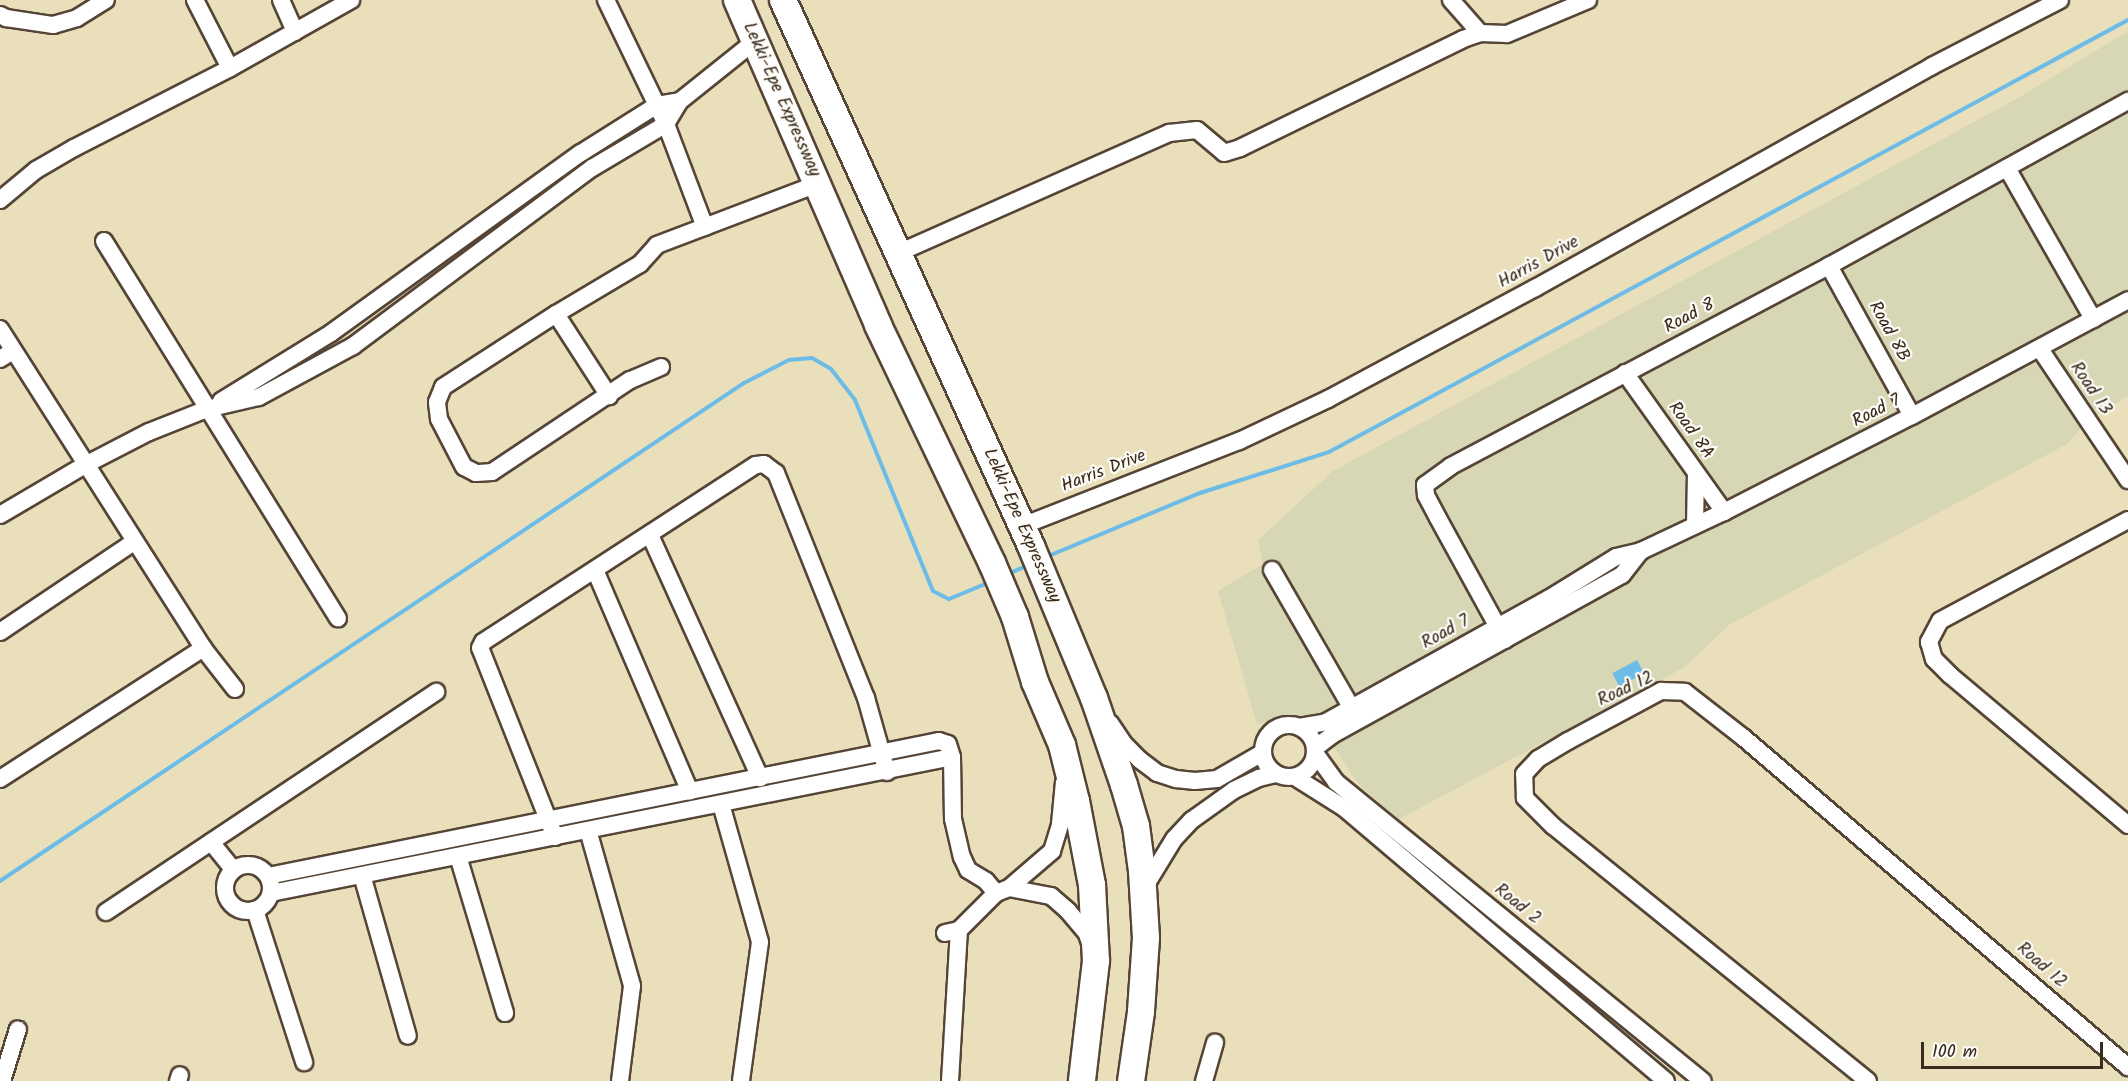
<!DOCTYPE html>
<style>
body{margin:0}
#map{position:relative;width:2128px;height:1081px;overflow:hidden;background:#eadfbb;font-family:Kalam,sans-serif}
div>[style]{position:absolute}
.built>*{inset:0;background:#d7d6b5}
.water>*{inset:0;background:#6dbce7;transform-origin:0 0}
.stream>*{height:4px;margin:-2px;padding:0 2px;transform-origin:2px;border-radius:2px;background:#6dbce7}
.roads{filter:drop-shadow(2px 0 #554536) drop-shadow(-2px 0 #554536) drop-shadow(0 2px #554536) drop-shadow(0 -2px #554536)}
.minor>*{height:16px;margin:-8px;padding:0 8px;transform-origin:8px;border-radius:8px;background:#fff}
.minor>.ring{margin:-8px;padding:0;box-sizing:content-box;background:none;border:16px solid #fff;border-radius:50%}
.highway>*{height:26px;margin:-13px;padding:0 13px;transform-origin:13px;border-radius:13px;background:#fff}
span{translate:-50% -50%;white-space:nowrap;text-align:center;line-height:1.15;-webkit-text-stroke:4.5px #fdfcf7;paint-order:stroke}
.street-label{font-size:18px;color:#3b2a1e}
.scale{position:absolute;left:1921px;top:1042px;width:182px;height:27px;box-sizing:border-box;border:3px solid #3b2a1e;border-top:0;padding-left:8px;font-size:18px;line-height:21px;white-space:nowrap;color:#3b2a1e;-webkit-text-stroke:4px #fdfcf7;paint-order:stroke}
</style>
<div id="map">
<div class="built">
<i style="clip-path:polygon(2128px 31px,2128px 396px,2088px 421px,2067px 444px,1729px 625px,1685px 667px,1399px 819px,1360px 786px,1316px 721px,1304px 717px,1288px 717px,1257px 724px,1218px 591px,1263px 564px,1258px 540px,1333px 471px,2018px 98px)"></i>
</div>
<div class="water">
<i style="left:1637px;top:660px;width:15px;height:28px;rotate:62deg"></i>
</div>
<div class="stream">
<i style="left:1046px;top:557px;width:167px;rotate:-22.6deg"></i>
<i style="left:1200px;top:493px;width:135px;rotate:-17.6deg"></i>
<i style="left:1329px;top:452px;width:908px;rotate:-28.4deg"></i>
<i style="left:1008px;top:574px;width:22px;rotate:-24deg"></i>
<i style="left:0;top:881px;width:895px;rotate:-33.8deg"></i>
<i style="left:744px;top:383px;width:51px;rotate:-27.1deg"></i>
<i style="left:789px;top:360px;width:23px;rotate:-5deg"></i>
<i style="left:812px;top:358px;width:22px;rotate:30deg"></i>
<i style="left:831px;top:369px;width:39px;rotate:52deg"></i>
<i style="left:855px;top:400px;width:206px;rotate:67.8deg"></i>
<i style="left:933px;top:591px;width:18px;rotate:27deg"></i>
<i style="left:949px;top:599px;width:44px;rotate:-22.5deg"></i>
</div>
<div class="roads">
<div class="minor">
<i style="left:195px;top:0;width:76px;rotate:62.8deg"></i>
<i style="left:281px;top:0;width:35px;rotate:66deg"></i>
<i style="left:606px;top:0;width:138px;rotate:64.2deg"></i>
<i style="left:666px;top:124px;width:110px;rotate:69.3deg"></i>
<i style="left:1451px;top:0;width:44px;rotate:48.7deg"></i>
<i style="left:0;top:15px;width:7px;rotate:27deg"></i>
<i style="left:6px;top:18px;width:48px;rotate:8.5deg"></i>
<i style="left:53px;top:25px;width:25px;rotate:-16deg"></i>
<i style="left:77px;top:18px;width:34px;rotate:-32deg"></i>
<i style="left:2007px;top:168px;width:174px;rotate:60.3deg"></i>
<i style="left:0;top:200px;width:47px;rotate:-39.8deg"></i>
<i style="left:36px;top:170px;width:44px;rotate:-30.1deg"></i>
<i style="left:74px;top:148px;width:175px;rotate:-27.1deg"></i>
<i style="left:230px;top:68px;width:139px;rotate:-29.3deg"></i>
<i style="left:104px;top:241px;width:444px;rotate:58.2deg"></i>
<i style="left:896px;top:254px;width:299px;rotate:-23.9deg"></i>
<i style="left:1169px;top:133px;width:28px;rotate:-6deg"></i>
<i style="left:1197px;top:130px;width:35px;rotate:40deg"></i>
<i style="left:1224px;top:153px;width:17px;rotate:-17deg"></i>
<i style="left:1240px;top:148px;width:248px;rotate:-26deg"></i>
<i style="left:1463px;top:39px;width:18px;rotate:-19deg"></i>
<i style="left:1480px;top:33px;width:27px;rotate:2deg"></i>
<i style="left:1507px;top:34px;width:88px;rotate:-22.8deg"></i>
<i style="left:1829px;top:266px;width:171px;rotate:61deg"></i>
<i style="left:556px;top:314px;width:98px;rotate:57.1deg"></i>
<i style="left:0;top:329px;width:378px;rotate:57.5deg"></i>
<i style="left:203px;top:648px;width:52px;rotate:52deg"></i>
<i style="left:2040px;top:349px;width:158px;rotate:56.1deg"></i>
<i style="left:0;top:359px;width:15px;rotate:-32deg"></i>
<i style="left:661px;top:367px;width:34px;rotate:157deg"></i>
<i style="left:630px;top:380px;width:166px;rotate:146.3deg"></i>
<i style="left:492px;top:472px;width:16px;rotate:176deg"></i>
<i style="left:476px;top:473px;width:13px;rotate:-153deg"></i>
<i style="left:464px;top:467px;width:54px;rotate:-117.5deg"></i>
<i style="left:439px;top:419px;width:17px;rotate:-97deg"></i>
<i style="left:437px;top:402px;width:16px;rotate:-68deg"></i>
<i style="left:443px;top:387px;width:135px;rotate:-32.9deg"></i>
<i style="left:556px;top:314px;width:98px;rotate:-30.8deg"></i>
<i style="left:640px;top:264px;width:25px;rotate:-48deg"></i>
<i style="left:657px;top:245px;width:172px;rotate:-20.8deg"></i>
<i style="left:1625px;top:373px;width:171px;rotate:54.5deg"></i>
<i style="left:221px;top:401px;width:129px;rotate:-31.7deg"></i>
<i style="left:331px;top:333px;width:308px;rotate:-35.8deg"></i>
<i style="left:581px;top:153px;width:90px;rotate:-32.3deg"></i>
<i style="left:657px;top:105px;width:23px;rotate:-10deg"></i>
<i style="left:0;top:515px;width:99px;rotate:-30.5deg"></i>
<i style="left:85px;top:465px;width:72px;rotate:-27.3deg"></i>
<i style="left:149px;top:432px;width:62px;rotate:-21.6deg"></i>
<i style="left:207px;top:409px;width:53px;rotate:-13deg"></i>
<i style="left:259px;top:397px;width:107px;rotate:-28.5deg"></i>
<i style="left:353px;top:346px;width:298px;rotate:-36.7deg"></i>
<i style="left:592px;top:168px;width:86px;rotate:-30.7deg"></i>
<i style="left:666px;top:124px;width:27px;rotate:-59deg"></i>
<i style="left:680px;top:101px;width:96px;rotate:-38.7deg"></i>
<i style="left:2128px;top:520px;width:213px;rotate:151.8deg"></i>
<i style="left:1940px;top:621px;width:24px;rotate:118deg"></i>
<i style="left:1929px;top:642px;width:18px;rotate:74deg"></i>
<i style="left:1934px;top:659px;width:23px;rotate:45deg"></i>
<i style="left:1950px;top:675px;width:233px;rotate:40.1deg"></i>
<i style="left:1695px;top:525px;width:51px;rotate:-88.9deg"></i>
<i style="left:1022px;top:526px;width:233px;rotate:-21.4deg"></i>
<i style="left:1239px;top:441px;width:98px;rotate:-25.3deg"></i>
<i style="left:1328px;top:399px;width:235px;rotate:-28.2deg"></i>
<i style="left:1535px;top:288px;width:455px;rotate:-29.2deg"></i>
<i style="left:1932px;top:66px;width:144px;rotate:-27.3deg"></i>
<i style="left:650px;top:535px;width:267px;rotate:65.6deg"></i>
<i style="left:595px;top:570px;width:241px;rotate:66.8deg"></i>
<i style="left:1272px;top:570px;width:170px;rotate:60deg"></i>
<i style="left:0;top:632px;width:161px;rotate:-33.9deg"></i>
<i style="left:1505px;top:640px;width:139px;rotate:-118.8deg"></i>
<i style="left:1438px;top:518px;width:26px;rotate:-118deg"></i>
<i style="left:1426px;top:495px;width:10px;rotate:-96deg"></i>
<i style="left:1425px;top:485px;width:32px;rotate:-36deg"></i>
<i style="left:1451px;top:466px;width:428px;rotate:-27.9deg"></i>
<i style="left:1829px;top:266px;width:342px;rotate:-28.9deg"></i>
<i style="left:1110px;top:723px;width:27px;rotate:56deg"></i>
<i style="left:1125px;top:745px;width:21px;rotate:45deg"></i>
<i style="left:1140px;top:760px;width:21px;rotate:37deg"></i>
<i style="left:1157px;top:773px;width:20px;rotate:18deg"></i>
<i style="left:1176px;top:779px;width:19px;rotate:6deg"></i>
<i style="left:1195px;top:781px;width:22px;rotate:-5deg"></i>
<i style="left:1217px;top:779px;width:52px;rotate:-30deg"></i>
<i class="ring" style="left:1263px;top:725px;width:36px;height:36px"></i>
<i style="left:1299px;top:727px;width:27px;rotate:-10deg"></i>
<i style="left:1326px;top:722px;width:254px;rotate:-29deg"></i>
<i style="left:1548px;top:599px;width:80px;rotate:-31.7deg"></i>
<i style="left:1616px;top:557px;width:26px;rotate:-13deg"></i>
<i style="left:1641px;top:551px;width:92px;rotate:-25.2deg"></i>
<i style="left:1724px;top:512px;width:211px;rotate:-27.1deg"></i>
<i style="left:1912px;top:416px;width:245px;rotate:-28.2deg"></i>
<i style="left:1315px;top:748px;width:21px;rotate:-37deg"></i>
<i style="left:1332px;top:735px;width:331px;rotate:-28.9deg"></i>
<i style="left:1622px;top:575px;width:31px;rotate:-52deg"></i>
<i style="left:1315px;top:753px;width:36px;rotate:54deg"></i>
<i style="left:1336px;top:782px;width:473px;rotate:39.2deg"></i>
<i style="left:1295px;top:777px;width:58px;rotate:32.3deg"></i>
<i style="left:1344px;top:808px;width:422px;rotate:40.3deg"></i>
<i style="left:0;top:779px;width:242px;rotate:-32.8deg"></i>
<i style="left:721px;top:804px;width:143px;rotate:74.2deg"></i>
<i style="left:760px;top:942px;width:140px;rotate:97.8deg"></i>
<i style="left:588px;top:830px;width:162px;rotate:74.2deg"></i>
<i style="left:632px;top:986px;width:96px;rotate:97.2deg"></i>
<i style="left:555px;top:837px;width:203px;rotate:-111.6deg"></i>
<i style="left:480px;top:648px;width:7px;rotate:-63deg"></i>
<i style="left:483px;top:642px;width:325px;rotate:-33deg"></i>
<i style="left:756px;top:465px;width:8px;rotate:-7deg"></i>
<i style="left:764px;top:464px;width:15px;rotate:37deg"></i>
<i style="left:776px;top:473px;width:242px;rotate:68.2deg"></i>
<i style="left:866px;top:698px;width:77px;rotate:74.2deg"></i>
<i style="left:211px;top:842px;width:35px;rotate:51deg"></i>
<i style="left:458px;top:856px;width:164px;rotate:73.3deg"></i>
<i class="ring" style="left:225px;top:865px;width:30px;height:30px"></i>
<i style="left:362px;top:875px;width:167px;rotate:74.1deg"></i>
<i style="left:268px;top:876px;width:684px;rotate:-11.38deg"></i>
<i style="left:939px;top:741px;width:9px;rotate:18deg"></i>
<i style="left:948px;top:744px;width:14px;rotate:73deg"></i>
<i style="left:952px;top:757px;width:62px;rotate:89.1deg"></i>
<i style="left:953px;top:819px;width:39px;rotate:77deg"></i>
<i style="left:962px;top:857px;width:14px;rotate:65deg"></i>
<i style="left:968px;top:870px;width:21px;rotate:31deg"></i>
<i style="left:986px;top:881px;width:16px;rotate:50deg"></i>
<i style="left:1009px;top:888px;width:43px;rotate:10.8deg"></i>
<i style="left:1051px;top:896px;width:23px;rotate:41deg"></i>
<i style="left:1068px;top:911px;width:30px;rotate:50deg"></i>
<i style="left:1087px;top:934px;width:13px;rotate:72deg"></i>
<i style="left:1144px;top:888px;width:57px;rotate:-58.5deg"></i>
<i style="left:1174px;top:839px;width:26px;rotate:-47deg"></i>
<i style="left:1192px;top:820px;width:52px;rotate:-35.5deg"></i>
<i style="left:1234px;top:790px;width:28px;rotate:-26deg"></i>
<i style="left:1259px;top:778px;width:16px;rotate:-14deg"></i>
<i style="left:271px;top:893px;width:694px;rotate:-11.29deg"></i>
<i style="left:255px;top:910px;width:160px;rotate:72.1deg"></i>
<i style="left:106px;top:912px;width:397px;rotate:-33.7deg"></i>
<i style="left:945px;top:933px;width:14px;rotate:-12deg"></i>
<i style="left:959px;top:930px;width:52px;rotate:-45deg"></i>
<i style="left:996px;top:893px;width:14px;rotate:-21deg"></i>
<i style="left:1009px;top:888px;width:57px;rotate:-40.7deg"></i>
<i style="left:1052px;top:851px;width:28px;rotate:-73deg"></i>
<i style="left:1060px;top:824px;width:42px;rotate:-84.6deg"></i>
<i style="left:2px;top:1081px;width:54px;rotate:-72.9deg"></i>
<i style="left:178px;top:1081px;width:6px;rotate:-72deg"></i>
<i style="left:950px;top:1081px;width:151px;rotate:-86.6deg"></i>
<i style="left:1204px;top:1081px;width:40px;rotate:-74deg"></i>
<i style="left:1868px;top:1081px;width:405px;rotate:-141deg"></i>
<i style="left:1553px;top:826px;width:40px;rotate:-135deg"></i>
<i style="left:1525px;top:798px;width:24px;rotate:-92deg"></i>
<i style="left:1524px;top:774px;width:21px;rotate:-47deg"></i>
<i style="left:1538px;top:759px;width:35px;rotate:-31deg"></i>
<i style="left:1568px;top:741px;width:106px;rotate:-28.3deg"></i>
<i style="left:1661px;top:691px;width:24px;rotate:2deg"></i>
<i style="left:1685px;top:692px;width:75px;rotate:37.9deg"></i>
<i style="left:1744px;top:738px;width:506px;rotate:40.59deg"></i>
</div>
<div class="highway">
<i style="left:737px;top:0;width:354px;rotate:66.5deg"></i>
<i style="left:878px;top:325px;width:264px;rotate:64.4deg"></i>
<i style="left:992px;top:563px;width:59px;rotate:66.9deg"></i>
<i style="left:1015px;top:617px;width:68px;rotate:72.9deg"></i>
<i style="left:1035px;top:682px;width:69px;rotate:66.8deg"></i>
<i style="left:1062px;top:745px;width:58px;rotate:76deg"></i>
<i style="left:1076px;top:801px;width:86px;rotate:79.2deg"></i>
<i style="left:1092px;top:885px;width:76px;rotate:87deg"></i>
<i style="left:1096px;top:961px;width:121px;rotate:96.7deg"></i>
<i style="left:783px;top:0;width:600px;rotate:65.57deg"></i>
<i style="left:1031px;top:546px;width:165px;rotate:67.5deg"></i>
<i style="left:1094px;top:698px;width:92px;rotate:71deg"></i>
<i style="left:1124px;top:785px;width:43px;rotate:73.7deg"></i>
<i style="left:1136px;top:826px;width:45px;rotate:82.4deg"></i>
<i style="left:1142px;top:871px;width:67px;rotate:86.6deg"></i>
<i style="left:1146px;top:938px;width:74px;rotate:93.9deg"></i>
<i style="left:1141px;top:1012px;width:70px;rotate:98.2deg"></i>
</div>
</div>
<div class="street-label">
<span style="left:781px;top:100px;rotate:66deg">Lekki-Epe Expressway</span>
<span style="left:1539px;top:263px;rotate:-29deg">Harris Drive</span>
<span style="left:1690px;top:317px;rotate:-28deg">Road 8</span>
<span style="left:1888px;top:332px;rotate:61deg">Road 8B</span>
<span style="left:2090px;top:389px;rotate:56deg">Road 13</span>
<span style="left:1877px;top:412px;rotate:-27deg">Road 7</span>
<span style="left:1690px;top:431px;rotate:55deg">Road 8A</span>
<span style="left:1104px;top:472px;rotate:-21deg">Harris Drive</span>
<span style="left:1021px;top:526px;rotate:66deg">Lekki-Epe Expressway</span>
<span style="left:1446px;top:633px;rotate:-29deg">Road 7</span>
<span style="left:1626px;top:690px;rotate:-25deg">Road 12</span>
<span style="left:1517px;top:905px;rotate:39deg">Road 2</span>
<span style="left:2041px;top:966px;rotate:41deg">Road 12</span>
</div>
<div class="scale">100 m</div>
</div>
